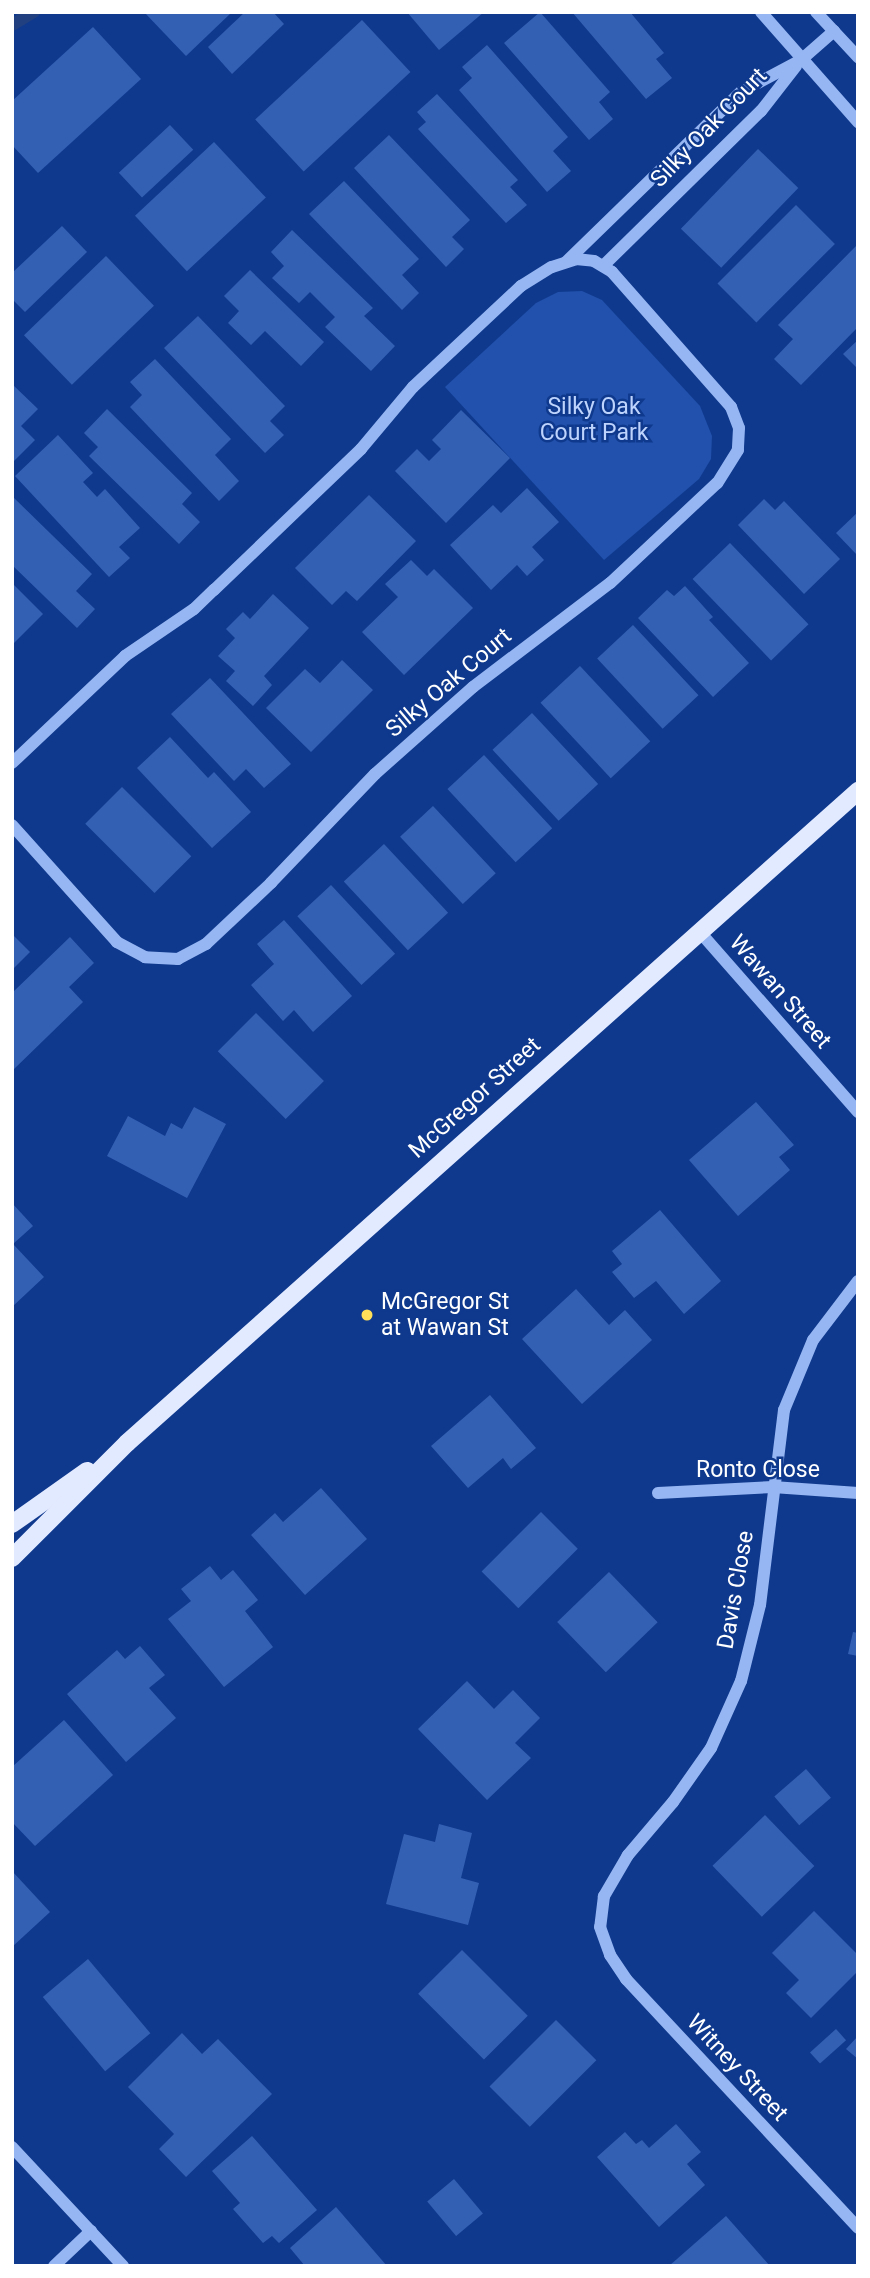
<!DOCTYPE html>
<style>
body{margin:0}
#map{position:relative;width:870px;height:2278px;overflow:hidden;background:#0f398d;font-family:Roboto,sans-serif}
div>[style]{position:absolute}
.green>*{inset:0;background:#2151ac}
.stream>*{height:12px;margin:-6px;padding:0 6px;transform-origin:6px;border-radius:6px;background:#21407f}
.building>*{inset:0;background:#3460b4;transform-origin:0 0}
.minor>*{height:12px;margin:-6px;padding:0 6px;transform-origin:6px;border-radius:6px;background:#96b6f3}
.major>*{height:18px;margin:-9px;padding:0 9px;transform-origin:9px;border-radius:9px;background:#e2eaff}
.dots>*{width:19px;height:19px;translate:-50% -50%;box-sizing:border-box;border:4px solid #0f398d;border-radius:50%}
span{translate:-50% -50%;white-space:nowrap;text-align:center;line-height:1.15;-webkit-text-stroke:5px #0f398d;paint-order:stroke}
.street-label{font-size:23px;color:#fff}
.park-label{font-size:23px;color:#bed4fd}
.poi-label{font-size:23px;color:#fff}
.left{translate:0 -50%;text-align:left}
.frame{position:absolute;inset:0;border:14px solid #fff;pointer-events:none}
</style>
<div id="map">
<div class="green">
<i style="clip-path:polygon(582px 291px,602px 300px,700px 406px,712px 436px,711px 459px,699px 479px,604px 560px,445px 387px,536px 303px,558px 292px)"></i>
</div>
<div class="stream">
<i style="left:12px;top:25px;width:26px;rotate:-31deg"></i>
</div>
<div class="building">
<i style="clip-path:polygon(144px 12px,232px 12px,186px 56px)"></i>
<i style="clip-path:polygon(245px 12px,273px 12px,284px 24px,232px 74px,208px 47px)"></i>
<i style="clip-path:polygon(407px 12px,484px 12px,439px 50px)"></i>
<i style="clip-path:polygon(540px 12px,610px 92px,599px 102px,613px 119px,589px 140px,504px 43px)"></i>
<i style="clip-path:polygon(572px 12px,630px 12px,664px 53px,656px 59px,672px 78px,646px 99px)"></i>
<i style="left:362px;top:20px;width:71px;height:146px;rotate:47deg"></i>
<i style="clip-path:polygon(93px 27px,141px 79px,38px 173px,12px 145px,12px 101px)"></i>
<i style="clip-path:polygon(487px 45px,568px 137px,553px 151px,571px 171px,547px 192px,459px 90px,472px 78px,462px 67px)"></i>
<i style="clip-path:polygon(437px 94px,518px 180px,510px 187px,527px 205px,506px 223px,418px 129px,426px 122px,417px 112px)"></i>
<i style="left:170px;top:125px;width:34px;height:70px;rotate:47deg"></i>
<i style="clip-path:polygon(389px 135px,470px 220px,452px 237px,464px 249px,446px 267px,354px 168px)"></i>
<i style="left:214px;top:142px;width:76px;height:108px;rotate:47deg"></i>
<i style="left:758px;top:149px;width:56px;height:111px;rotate:44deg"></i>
<i style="clip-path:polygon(344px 181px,419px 259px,402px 275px,419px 293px,402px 310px,309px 214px)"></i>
<i style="left:796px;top:205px;width:55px;height:111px;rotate:45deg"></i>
<i style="clip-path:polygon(62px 226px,87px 252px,25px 312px,12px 299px,12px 273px)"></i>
<i style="clip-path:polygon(292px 230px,373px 308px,364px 316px,395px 346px,371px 371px,325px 327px,335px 317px,310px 292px,299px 303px,272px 278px,284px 266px,271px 252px)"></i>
<i style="clip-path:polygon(858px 244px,858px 327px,801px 385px,774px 359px,793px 339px,778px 325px)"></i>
<i style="left:106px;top:256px;width:69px;height:114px;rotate:46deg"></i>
<i style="clip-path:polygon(250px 270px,324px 342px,301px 366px,265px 331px,251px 345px,228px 323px,239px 311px,224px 296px)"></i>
<i style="clip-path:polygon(198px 316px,285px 406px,270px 421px,284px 435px,265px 453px,164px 348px)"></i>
<i style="clip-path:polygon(858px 340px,858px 369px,843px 354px)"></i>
<i style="clip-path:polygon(155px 359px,231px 439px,215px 455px,239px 481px,219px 501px,130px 407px,142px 395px,130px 382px)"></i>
<i style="clip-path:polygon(12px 384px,38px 409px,21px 426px,35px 440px,12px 463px)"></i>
<i style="clip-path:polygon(107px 409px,192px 493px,182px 504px,200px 522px,179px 544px,89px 456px,98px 447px,84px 433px)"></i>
<i style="clip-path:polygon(461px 410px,510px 458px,446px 523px,395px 471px,417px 449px,429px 461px,441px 449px,432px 440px)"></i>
<i style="clip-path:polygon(58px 435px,93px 473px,83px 482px,97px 497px,105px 489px,140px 528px,119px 547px,130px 558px,109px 577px,15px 476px)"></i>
<i style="clip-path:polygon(527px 488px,559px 522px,532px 547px,544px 560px,527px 576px,517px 565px,491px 590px,450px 545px,493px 505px,501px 513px)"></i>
<i style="clip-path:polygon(369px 495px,416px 541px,357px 601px,346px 591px,332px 605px,295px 568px)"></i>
<i style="clip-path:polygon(12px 496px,92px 574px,76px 591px,95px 609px,77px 628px,12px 565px)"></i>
<i style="clip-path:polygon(764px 499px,775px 510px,784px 501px,840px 559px,804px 594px,738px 525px)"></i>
<i style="clip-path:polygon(858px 512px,858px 556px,836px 533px)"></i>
<i style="left:730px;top:543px;width:113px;height:52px;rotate:46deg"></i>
<i style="clip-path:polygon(411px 560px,427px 576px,434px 569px,473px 608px,404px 675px,362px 632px,398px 597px,385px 584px)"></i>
<i style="clip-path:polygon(12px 583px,43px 614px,12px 645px)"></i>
<i style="clip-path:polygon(685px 586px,713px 617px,709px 620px,749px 663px,713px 697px,638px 618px,667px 590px,674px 596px)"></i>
<i style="clip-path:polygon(273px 594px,309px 628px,264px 676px,272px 685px,253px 706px,226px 681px,235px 671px,218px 656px,235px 638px,226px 629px,243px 612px,250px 619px)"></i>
<i style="left:633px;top:625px;width:96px;height:49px;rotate:47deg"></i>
<i style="clip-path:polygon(342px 660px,373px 690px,311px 752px,266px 708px,305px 669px,320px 683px)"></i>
<i style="left:580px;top:666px;width:103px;height:54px;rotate:47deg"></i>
<i style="clip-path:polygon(210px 678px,291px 764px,264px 788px,246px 769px,234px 781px,171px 714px)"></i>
<i style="left:532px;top:713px;width:97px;height:54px;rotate:47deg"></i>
<i style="clip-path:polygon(170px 737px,208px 778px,214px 772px,251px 812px,212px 848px,137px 768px)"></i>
<i style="left:484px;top:755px;width:100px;height:50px;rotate:47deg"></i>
<i style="left:122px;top:787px;width:98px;height:52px;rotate:45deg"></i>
<i style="left:433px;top:806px;width:92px;height:45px;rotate:47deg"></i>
<i style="left:384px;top:844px;width:94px;height:55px;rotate:47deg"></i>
<i style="left:331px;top:885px;width:94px;height:46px;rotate:47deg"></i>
<i style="clip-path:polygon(284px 920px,352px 996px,313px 1032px,294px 1010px,283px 1021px,251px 985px,274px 964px,257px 944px)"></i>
<i style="clip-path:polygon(12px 934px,30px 952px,12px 970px)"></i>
<i style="clip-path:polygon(70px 937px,94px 963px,69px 987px,83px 1002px,12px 1071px,12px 993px)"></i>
<i style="left:256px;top:1013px;width:96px;height:54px;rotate:45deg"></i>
<i style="clip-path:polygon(756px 1102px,794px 1145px,779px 1157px,790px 1170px,738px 1216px,689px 1160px)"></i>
<i style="clip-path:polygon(194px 1107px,226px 1124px,187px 1198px,107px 1156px,128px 1116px,165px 1136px,171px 1123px,182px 1129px)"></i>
<i style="clip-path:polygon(12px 1203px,33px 1226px,13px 1244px,44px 1277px,12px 1307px)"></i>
<i style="clip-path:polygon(660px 1210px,721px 1281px,684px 1314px,656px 1281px,634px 1298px,612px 1272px,622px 1264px,612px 1251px)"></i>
<i style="clip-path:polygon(576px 1289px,609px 1325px,625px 1310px,652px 1340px,582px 1404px,522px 1339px)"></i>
<i style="clip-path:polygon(490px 1395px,536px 1448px,511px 1469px,503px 1458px,468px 1488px,431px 1446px)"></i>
<i style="clip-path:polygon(321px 1488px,367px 1539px,305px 1595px,251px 1535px,275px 1513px,283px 1522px)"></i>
<i style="left:541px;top:1512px;width:52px;height:84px;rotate:45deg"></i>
<i style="clip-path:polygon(210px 1566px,221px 1580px,233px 1570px,258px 1600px,245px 1611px,273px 1647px,224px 1687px,168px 1619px,191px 1601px,181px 1589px)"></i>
<i style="left:609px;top:1572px;width:70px;height:72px;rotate:46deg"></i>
<i style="clip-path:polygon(853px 1632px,858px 1633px,858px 1656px,848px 1654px)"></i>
<i style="clip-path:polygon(140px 1646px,165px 1675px,149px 1688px,176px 1718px,126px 1762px,67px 1694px,117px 1650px,125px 1659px)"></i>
<i style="clip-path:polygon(467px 1681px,494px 1709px,513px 1690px,540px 1718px,515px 1743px,531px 1758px,487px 1800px,418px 1729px)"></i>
<i style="clip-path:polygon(64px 1720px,113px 1775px,35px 1846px,12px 1822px,12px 1767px)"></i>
<i style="left:806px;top:1769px;width:38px;height:42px;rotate:49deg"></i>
<i style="left:765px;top:1815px;width:71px;height:73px;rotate:46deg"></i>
<i style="clip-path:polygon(439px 1824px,472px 1833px,461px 1878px,479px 1883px,468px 1925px,386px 1904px,404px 1834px,435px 1842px)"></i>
<i style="clip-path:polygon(12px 1871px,50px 1912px,12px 1947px)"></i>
<i style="clip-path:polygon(814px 1911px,858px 1955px,858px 1971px,811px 2018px,786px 1993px,799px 1980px,772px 1953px)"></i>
<i style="left:462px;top:1950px;width:93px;height:62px;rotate:45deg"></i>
<i style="left:88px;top:1959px;width:97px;height:59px;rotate:50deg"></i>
<i style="left:556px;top:2020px;width:57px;height:94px;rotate:45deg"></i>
<i style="left:836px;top:2029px;width:15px;height:35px;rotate:48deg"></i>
<i style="clip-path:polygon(182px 2033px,202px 2054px,218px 2039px,272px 2094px,186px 2177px,159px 2149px,174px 2134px,128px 2087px)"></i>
<i style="clip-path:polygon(858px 2036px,858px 2059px,846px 2049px)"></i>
<i style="clip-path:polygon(676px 2124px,701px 2152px,687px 2164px,705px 2185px,659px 2227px,597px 2157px,625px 2132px,636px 2144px,642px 2140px,649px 2148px)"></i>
<i style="clip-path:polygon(252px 2136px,317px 2210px,279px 2243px,272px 2236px,263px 2243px,233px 2209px,240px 2203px,212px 2171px)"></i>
<i style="left:454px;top:2179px;width:45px;height:35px;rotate:50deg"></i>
<i style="clip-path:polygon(336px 2207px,387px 2266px,305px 2266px,290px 2248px)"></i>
<i style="clip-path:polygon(726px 2216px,770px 2266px,669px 2266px)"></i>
</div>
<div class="minor">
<i style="left:761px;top:12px;width:147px;rotate:48.6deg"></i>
<i style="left:816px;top:12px;width:62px;rotate:47deg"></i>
<i style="left:566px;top:262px;width:244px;rotate:-44.2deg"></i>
<i style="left:741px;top:92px;width:68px;rotate:-28.1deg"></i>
<i style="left:801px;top:60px;width:44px;rotate:-41.3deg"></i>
<i style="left:603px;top:266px;width:221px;rotate:-44.5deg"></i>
<i style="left:761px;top:111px;width:57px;rotate:-52.1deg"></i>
<i style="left:12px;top:763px;width:156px;rotate:-43.4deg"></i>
<i style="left:125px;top:656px;width:83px;rotate:-34.3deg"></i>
<i style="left:194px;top:609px;width:28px;rotate:-44deg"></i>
<i style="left:214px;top:590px;width:204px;rotate:-43.8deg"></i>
<i style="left:361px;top:449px;width:81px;rotate:-50deg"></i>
<i style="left:413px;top:387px;width:148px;rotate:-43.1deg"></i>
<i style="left:521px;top:286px;width:36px;rotate:-32deg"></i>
<i style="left:552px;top:267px;width:25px;rotate:-18deg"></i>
<i style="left:576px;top:259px;width:18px;rotate:6deg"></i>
<i style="left:594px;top:261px;width:21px;rotate:31deg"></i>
<i style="left:612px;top:272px;width:180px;rotate:48.6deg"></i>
<i style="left:731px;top:407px;width:22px;rotate:69deg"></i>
<i style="left:739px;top:428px;width:22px;rotate:93deg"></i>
<i style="left:738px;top:450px;width:39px;rotate:122deg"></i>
<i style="left:717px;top:483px;width:146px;rotate:136.9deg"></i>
<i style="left:610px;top:583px;width:172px;rotate:142.8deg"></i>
<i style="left:473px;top:687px;width:131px;rotate:138.4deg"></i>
<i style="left:375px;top:774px;width:151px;rotate:133.7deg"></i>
<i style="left:271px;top:883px;width:89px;rotate:136.8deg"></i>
<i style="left:206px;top:944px;width:32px;rotate:152deg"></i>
<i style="left:178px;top:959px;width:33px;rotate:-177deg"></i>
<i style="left:145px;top:957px;width:32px;rotate:-152deg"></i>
<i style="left:117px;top:942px;width:157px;rotate:-131.9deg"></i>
<i style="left:699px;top:931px;width:241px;rotate:48.7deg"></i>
<i style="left:858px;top:1281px;width:74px;rotate:127.3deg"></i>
<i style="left:813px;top:1340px;width:76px;rotate:112.5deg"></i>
<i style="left:784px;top:1410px;width:196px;rotate:97deg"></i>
<i style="left:760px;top:1605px;width:78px;rotate:104deg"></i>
<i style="left:741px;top:1681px;width:73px;rotate:114.1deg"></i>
<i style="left:711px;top:1748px;width:66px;rotate:125.1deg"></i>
<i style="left:673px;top:1802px;width:70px;rotate:130.3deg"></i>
<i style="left:628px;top:1855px;width:48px;rotate:120.3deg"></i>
<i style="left:604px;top:1896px;width:31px;rotate:97deg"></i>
<i style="left:600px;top:1927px;width:30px;rotate:70deg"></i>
<i style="left:610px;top:1955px;width:29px;rotate:56deg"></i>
<i style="left:626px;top:1979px;width:340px;rotate:47deg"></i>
<i style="left:658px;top:1493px;width:115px;rotate:-3deg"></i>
<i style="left:773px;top:1487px;width:85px;rotate:4deg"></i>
<i style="left:12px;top:2147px;width:163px;rotate:47deg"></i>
<i style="left:54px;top:2266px;width:51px;rotate:-43.4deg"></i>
</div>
<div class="major">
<i style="left:12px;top:1524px;width:92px;rotate:-35.2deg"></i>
<i style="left:12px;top:1558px;width:163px;rotate:-45deg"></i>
<i style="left:127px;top:1443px;width:980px;rotate:-41.73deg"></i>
</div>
<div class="dots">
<i style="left:367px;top:1315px;background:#ffe058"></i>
</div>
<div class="street-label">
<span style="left:709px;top:128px;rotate:-46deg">Silky Oak Court</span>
<span style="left:449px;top:683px;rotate:-40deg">Silky Oak Court</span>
<span style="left:780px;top:992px;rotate:49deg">Wawan Street</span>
<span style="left:475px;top:1098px;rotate:-42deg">McGregor Street</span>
<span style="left:758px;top:1470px">Ronto Close</span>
<span style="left:736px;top:1590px;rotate:-80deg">Davis Close</span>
<span style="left:737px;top:2068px;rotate:47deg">Witney Street</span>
</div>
<div class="park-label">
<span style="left:594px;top:420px">Silky Oak<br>Court Park</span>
</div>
<div class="poi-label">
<span class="left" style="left:381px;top:1315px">McGregor St<br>at Wawan St</span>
</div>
<div class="frame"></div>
</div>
